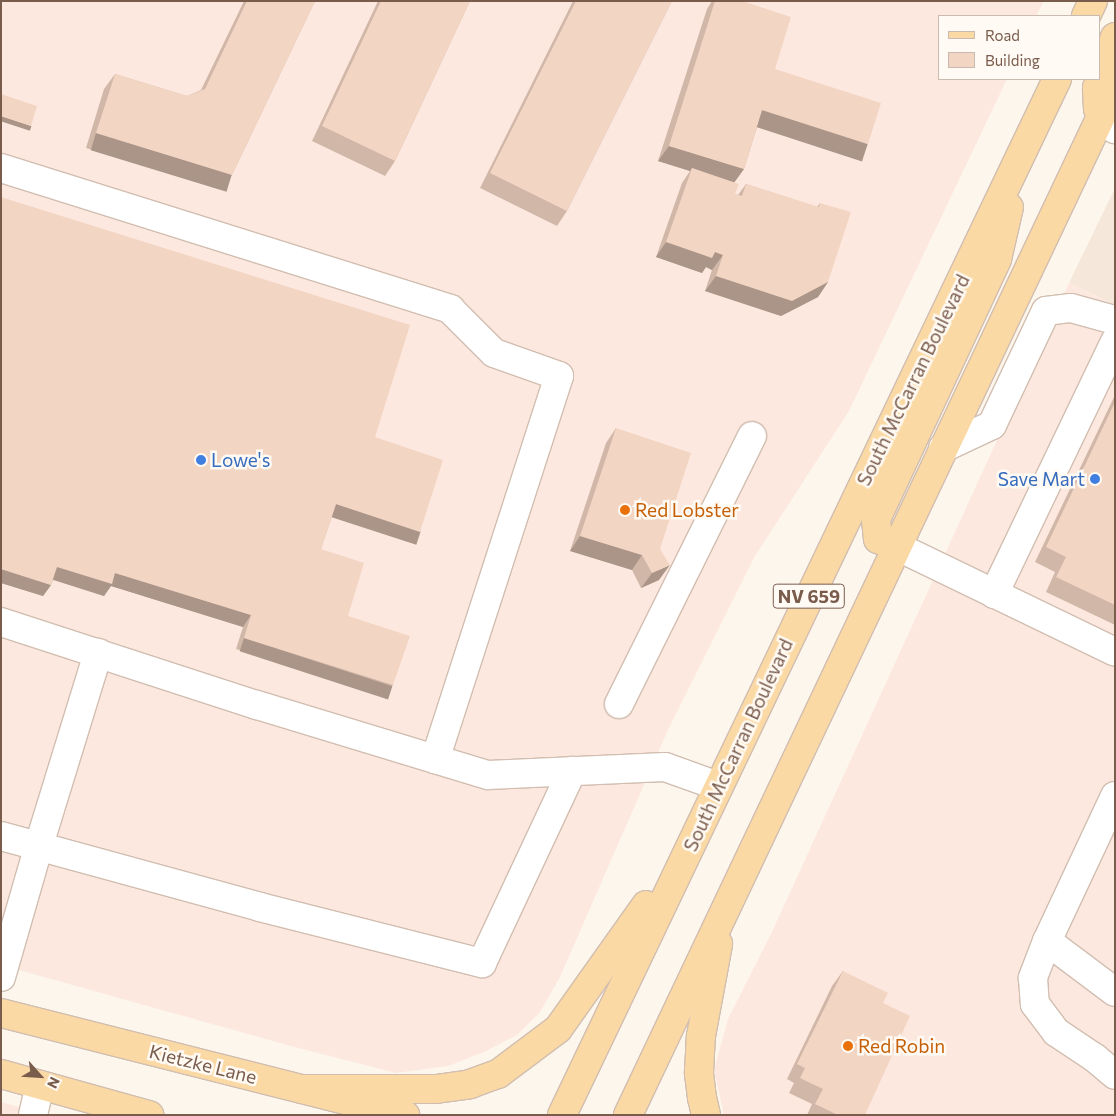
<!DOCTYPE html>
<style>
body{margin:0}
#map{position:relative;width:1116px;height:1116px;overflow:hidden;background:#fdf6ec;font-family:Commissioner,sans-serif}
div>[style]{position:absolute}
.residential>*{inset:0;background:#f5e8da}
.commercial>*{inset:0;background:#fde8e0}
.roads{filter:drop-shadow(1px 0 #d1beb0) drop-shadow(-1px 0 #d1beb0) drop-shadow(0 1px #d1beb0) drop-shadow(0 -1px #d1beb0)}
.minor>*{height:28px;margin:-14px;padding:0 14px;transform-origin:14px;border-radius:14px;background:#fff}
.major>*{height:28px;margin:-14px;padding:0 14px;transform-origin:14px;border-radius:14px;background:#fbd9a5}
.wall>*{inset:0;background:#d1b7a8}
.shaded-wall>*{inset:0;background:#aa9588;transform-origin:0 0}
.building>*{inset:0;background:#f3d5c3}
.dots>*{width:14px;height:14px;translate:-50% -50%;box-sizing:border-box;border:2px solid #fffaf3;border-radius:50%}
span{translate:-50% -50%;white-space:nowrap;text-align:center;line-height:1.15;-webkit-text-stroke:5px #fffaf3;paint-order:stroke}
.shield-label span{padding:1px 4px;background:#fffaf3;border:1px solid;border-radius:4px;-webkit-text-stroke-width:0}
.shield-label{font-size:18px;color:#7a5c4d;font-weight:700}
.street-label{font-size:19px;color:#7a5c4d}
.shop-label{font-size:19px;color:#366cbe}
.left{translate:0 -50%;text-align:left}
.right{translate:-100% -50%;text-align:right}
.food-label{font-size:19px;color:#c56008}
.frame{position:absolute;inset:0;border:2px solid #7a5c4d;pointer-events:none}
.legend{position:absolute;left:938px;top:15px;width:162px;height:65px;box-sizing:border-box;background:#fffaf3;border:1px solid #cabbb1;margin:0;padding:6px 9px;list-style:none;font-size:15px;color:#7a5c4d}
.legend li{display:flex;align-items:center;gap:10px;height:25px}
.legend b{width:25px;border:1px solid #cabbb1}
.north{position:absolute;left:15px;top:1051px;width:50px;height:50px;-webkit-text-stroke:4px #fffaf3;paint-order:stroke;rotate:116deg;font-size:14px;font-weight:700;line-height:20px;text-align:center;color:#7a5c4d}
.north::after{content:'';display:block;margin:auto;width:18px;height:22px;background:#7a5c4d;clip-path:polygon(50% 0,100% 100%,50% 72%,0 100%)}
</style>
<div id="map">
<div class="residential">
<i style="clip-path:polygon(1115px 188px,1115px 305px,1069px 283px)"></i>
</div>
<div class="commercial">
<i style="clip-path:polygon(1px 1px,1044px 1px,1036px 16px,940px 16px,940px 79px,1007px 79px,849px 411px,755px 556px,668px 730px,560px 977px,540px 1012px,517px 1035px,484px 1052px,448px 1066px,396px 1073px,287px 1045px,1px 965px)"></i>
<i style="clip-path:polygon(1069px 283px,1115px 305px,1115px 1115px,724px 1115px,714px 1070px,728px 1019px,771px 934px)"></i>
<i style="clip-path:polygon(1px 1102px,49px 1115px,1px 1115px)"></i>
</div>
<div class="roads">
<div class="minor">
<i style="left:1099px;top:121px;width:18px;rotate:27deg"></i>
<i style="left:1px;top:168px;width:471px;rotate:17.4deg"></i>
<i style="left:450px;top:309px;width:62px;rotate:45deg"></i>
<i style="left:494px;top:353px;width:69px;rotate:19.5deg"></i>
<i style="left:559px;top:376px;width:403px;rotate:107.9deg"></i>
<i style="left:943px;top:448px;width:54px;rotate:-25.1deg"></i>
<i style="left:992px;top:425px;width:126px;rotate:-64.7deg"></i>
<i style="left:1046px;top:311px;width:25px;rotate:-7deg"></i>
<i style="left:1071px;top:308px;width:46px;rotate:15.3deg"></i>
<i style="left:896px;top:546px;width:243px;rotate:25.8deg"></i>
<i style="left:994px;top:594px;width:280px;rotate:-64.4deg"></i>
<i style="left:1px;top:622px;width:269px;rotate:18deg"></i>
<i style="left:257px;top:705px;width:241px;rotate:16.9deg"></i>
<i style="left:488px;top:775px;width:177px;rotate:-2.6deg"></i>
<i style="left:665px;top:767px;width:56px;rotate:19.7deg"></i>
<i style="left:619px;top:704px;width:299px;rotate:-63.6deg"></i>
<i style="left:1115px;top:796px;width:160px;rotate:115.1deg"></i>
<i style="left:1047px;top:941px;width:40px;rotate:111deg"></i>
<i style="left:1033px;top:978px;width:26px;rotate:86deg"></i>
<i style="left:1035px;top:1004px;width:35px;rotate:53deg"></i>
<i style="left:1056px;top:1032px;width:47px;rotate:33.7deg"></i>
<i style="left:1095px;top:1058px;width:26px;rotate:40deg"></i>
<i style="left:1px;top:836px;width:269px;rotate:15.3deg"></i>
<i style="left:260px;top:907px;width:229px;rotate:14.2deg"></i>
<i style="left:482px;top:963px;width:212px;rotate:-64.9deg"></i>
<i style="left:1047px;top:941px;width:85px;rotate:36.9deg"></i>
<i style="left:1px;top:977px;width:137px;rotate:-73.9deg"></i>
<i style="left:39px;top:845px;width:201px;rotate:-72.9deg"></i>
<i style="left:33px;top:1115px;width:31px;rotate:-77deg"></i>
</div>
<div class="major">
<i style="left:1086px;top:16px;width:17px;rotate:-65deg"></i>
<i style="left:1098px;top:109px;width:21px;rotate:-93deg"></i>
<i style="left:1097px;top:88px;width:54px;rotate:-70.6deg"></i>
<i style="left:896px;top:546px;width:19px;rotate:-159deg"></i>
<i style="left:878px;top:539px;width:20px;rotate:-96deg"></i>
<i style="left:876px;top:519px;width:287px;rotate:-65deg"></i>
<i style="left:997px;top:259px;width:53px;rotate:-77deg"></i>
<i style="left:1px;top:1013px;width:417px;rotate:14.2deg"></i>
<i style="left:1px;top:1074px;width:154px;rotate:15.5deg"></i>
<i style="left:302px;top:1089px;width:134px"></i>
<i style="left:436px;top:1089px;width:34px;rotate:-8deg"></i>
<i style="left:470px;top:1084px;width:30px;rotate:-20deg"></i>
<i style="left:498px;top:1074px;width:75px;rotate:-36.9deg"></i>
<i style="left:558px;top:1029px;width:152px;rotate:-54.6deg"></i>
<i style="left:562px;top:1115px;width:1148px;rotate:-64.46deg"></i>
<i style="left:628px;top:1115px;width:1138px;rotate:-64.65deg"></i>
<i style="left:706px;top:1115px;width:17px;rotate:-103deg"></i>
<i style="left:702px;top:1098px;width:26px;rotate:-97deg"></i>
<i style="left:699px;top:1072px;width:36px;rotate:-87deg"></i>
<i style="left:701px;top:1036px;width:94px;rotate:-79.5deg"></i>
</div>
</div>
<div class="wall">
<i style="clip-path:polygon(244px 1px,315px 1px,232px 175px,222px 190px,86px 148px,104px 89px,115px 74px,187px 96px,201px 90px)"></i>
<i style="clip-path:polygon(378px 1px,470px 1px,395px 161px,385px 176px,312px 141px)"></i>
<i style="clip-path:polygon(573px 1px,672px 1px,567px 211px,557px 226px,480px 188px)"></i>
<i style="clip-path:polygon(712px 1px,742px 1px,775px 69px,868px 144px,857px 159px,757px 127px,744px 169px,734px 183px,735px 194px,738px 195px,746px 184px,817px 207px,820px 203px,828px 282px,818px 297px,781px 316px,705px 291px,712px 270px,706px 267px,702px 273px,656px 257px,682px 183px,690px 171px,658px 161px,707px 9px)"></i>
<i style="clip-path:polygon(1px 197px,375px 437px,412px 543px,332px 516px,321px 549px,348px 616px,393px 685px,385px 696px,236px 649px,243px 627px,111px 586px,104px 596px,53px 580px,51px 585px,43px 596px,1px 583px)"></i>
<i style="clip-path:polygon(1115px 395px,1115px 625px,1046px 592px,1055px 572px,1035px 562px)"></i>
<i style="clip-path:polygon(616px 428px,660px 549px,659px 580px,641px 588px,632px 570px,570px 551px,606px 443px)"></i>
<i style="clip-path:polygon(843px 971px,883px 1003px,865px 1115px,807px 1115px,812px 1104px,789px 1093px,794px 1083px,787px 1079px,832px 986px)"></i>
</div>
<div class="shaded-wall">
<i style="left:762px;top:110px;width:111px;height:18px;rotate:18deg"></i>
<i style="left:1px;top:116px;width:32px;height:5px;rotate:18deg"></i>
<i style="left:96px;top:133px;width:142px;height:18px;rotate:17deg"></i>
<i style="clip-path:polygon(669px 146px,744px 169px,733px 184px,692px 168px,690px 171px,658px 161px)"></i>
<i style="clip-path:polygon(666px 242px,715px 252px,723px 255px,712px 270px,706px 267px,702px 273px,656px 257px)"></i>
<i style="clip-path:polygon(716px 276px,828px 282px,818px 297px,781px 316px,705px 291px)"></i>
<i style="left:336px;top:504px;width:89px;height:14px;rotate:18deg"></i>
<i style="clip-path:polygon(580px 536px,642px 555px,632px 570px,570px 551px)"></i>
<i style="clip-path:polygon(670px 565px,659px 580px,641px 588px,652px 573px)"></i>
<i style="clip-path:polygon(57px 567px,115px 573px,251px 615px,243px 627px,111px 586px,104px 596px,48px 578px)"></i>
<i style="clip-path:polygon(1px 569px,51px 585px,43px 596px,1px 583px)"></i>
<i style="left:244px;top:638px;width:156px;height:14px;rotate:18deg"></i>
</div>
<div class="building">
<i style="clip-path:polygon(247px 1px,315px 1px,232px 175px,96px 133px,115px 74px,187px 96px,205px 89px)"></i>
<i style="clip-path:polygon(381px 1px,470px 1px,395px 161px,322px 126px)"></i>
<i style="clip-path:polygon(576px 1px,672px 1px,567px 211px,490px 173px)"></i>
<i style="clip-path:polygon(715px 1px,742px 1px,791px 17px,775px 69px,881px 103px,868px 144px,762px 110px,744px 169px,669px 146px)"></i>
<i style="clip-path:polygon(1px 94px,37px 106px,31px 126px,1px 116px)"></i>
<i style="clip-path:polygon(692px 168px,739px 184px,735px 194px,742px 196px,746px 184px,819px 207px,820px 203px,851px 212px,828px 282px,792px 301px,716px 276px,723px 255px,715px 252px,712px 258px,666px 242px)"></i>
<i style="clip-path:polygon(1px 197px,410px 325px,375px 437px,443px 460px,420px 532px,336px 504px,321px 549px,364px 563px,348px 616px,410px 636px,393px 685px,244px 638px,251px 615px,115px 573px,112px 584px,57px 567px,51px 585px,1px 569px)"></i>
<i style="clip-path:polygon(1115px 402px,1115px 605px,1056px 577px,1066px 557px,1046px 547px)"></i>
<i style="clip-path:polygon(616px 428px,691px 453px,660px 549px,670px 565px,652px 573px,642px 555px,580px 536px)"></i>
<i style="clip-path:polygon(843px 971px,888px 993px,883px 1003px,910px 1016px,865px 1115px,838px 1115px,815px 1104px,823px 1089px,800px 1078px,805px 1068px,797px 1064px)"></i>
</div>
<div class="dots">
<i style="left:201px;top:460px;background:#3f7fe0"></i>
<i style="left:1095px;top:479px;background:#3f7fe0"></i>
<i style="left:625px;top:510px;background:#e8710a"></i>
<i style="left:848px;top:1046px;background:#e8710a"></i>
</div>
<div class="shield-label">
<span style="left:809px;top:596px">NV 659</span>
</div>
<div class="street-label">
<span style="left:913px;top:380px;rotate:-64deg">South McCarran Boulevard</span>
<span style="left:738px;top:745px;rotate:-65deg">South McCarran Boulevard</span>
<span style="left:203px;top:1064px;rotate:14deg">Kietzke Lane</span>
</div>
<div class="shop-label">
<span class="left" style="left:211px;top:460px">Lowe's</span>
<span class="right" style="left:1085px;top:479px">Save Mart</span>
</div>
<div class="food-label">
<span class="left" style="left:635px;top:510px">Red Lobster</span>
<span class="left" style="left:858px;top:1046px">Red Robin</span>
</div>
<div class="frame"></div>
<ul class="legend">
<li><b style="height:6px;background:#fbd9a5"></b>Road</li>
<li><b style="height:14px;background:#f3d5c3"></b>Building</li>
</ul>
<div class="north">N</div>
</div>
